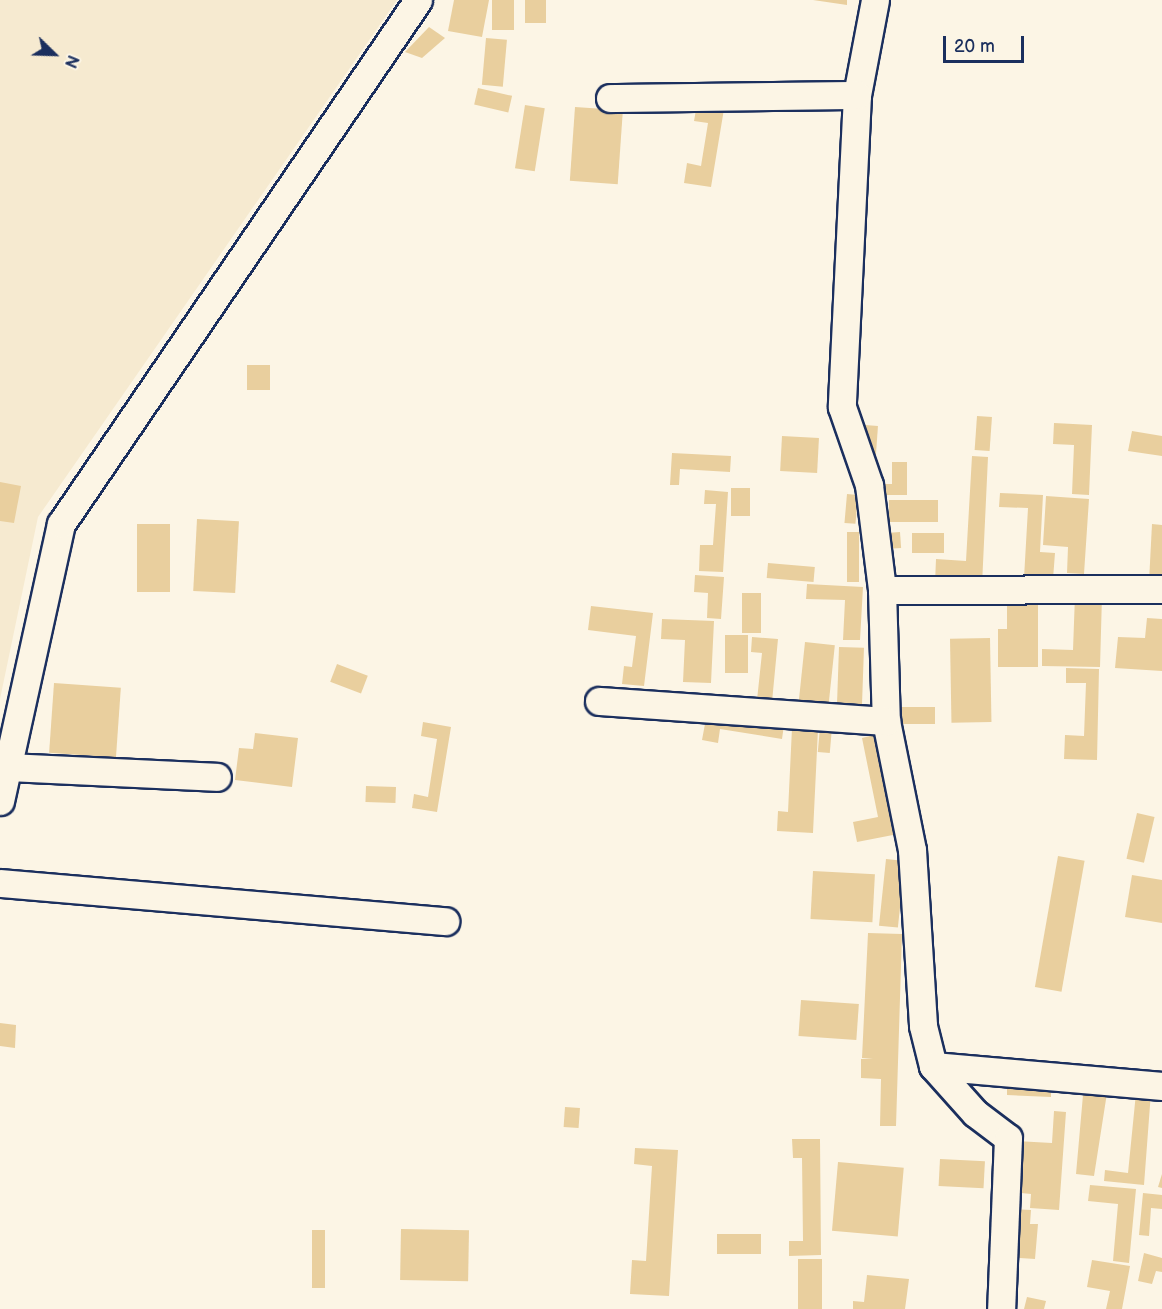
<!DOCTYPE html>
<style>
body{margin:0}
#map{position:relative;width:1162px;height:1309px;overflow:hidden;background:#fcf5e5;font-family:"Balsamiq Sans",sans-serif}
div>[style]{position:absolute}
.built>*{inset:0;background:#f6ead0}
.building>*{inset:0;background:#e9cf9e;transform-origin:0 0}
.roads{filter:drop-shadow(2px 0 #1b2f5e) drop-shadow(-2px 0 #1b2f5e) drop-shadow(0 2px #1b2f5e) drop-shadow(0 -2px #1b2f5e)}
.minor>*{height:27px;margin:-13.5px;padding:0 13.5px;transform-origin:13.5px;border-radius:13.5px;background:#fcf5e5}
span{translate:-50% -50%;white-space:nowrap;text-align:center;line-height:1.15;-webkit-text-stroke:4.5px #fcf5e5;paint-order:stroke}
.north{position:absolute;left:24px;top:24px;width:60px;height:60px;-webkit-text-stroke:4px #fcf5e5;paint-order:stroke;rotate:113deg;font-size:16px;font-weight:700;line-height:24px;text-align:center;color:#1b2f5e}
.north::after{content:'';display:block;margin:auto;width:21px;height:27px;background:#1b2f5e;clip-path:polygon(50% 0,100% 100%,50% 72%,0 100%)}
.scale{position:absolute;left:943px;top:36px;width:81px;height:27px;box-sizing:border-box;border:3px solid #1b2f5e;border-top:0;padding-left:8px;font-size:18px;line-height:21px;white-space:nowrap;color:#1b2f5e;-webkit-text-stroke:4px #fcf5e5;paint-order:stroke}
</style>
<div id="map">
<div class="built">
<i style="clip-path:polygon(0 0,397px 0,38px 517px,0 699px)"></i>
</div>
<div class="building">
<i style="clip-path:polygon(454px 0,489px 0,482px 37px,448px 31px)"></i>
<i style="left:492px;top:0;width:22px;height:30px"></i>
<i style="left:525px;top:0;width:21px;height:23px"></i>
<i style="clip-path:polygon(813px 0,847px 0,847px 5px)"></i>
<i style="clip-path:polygon(429px 27px,445px 38px,422px 58px,405px 52px)"></i>
<i style="left:486px;top:38px;width:21px;height:47px;rotate:5deg"></i>
<i style="left:478px;top:88px;width:35px;height:17px;rotate:13deg"></i>
<i style="clip-path:polygon(697px 104px,724px 109px,711px 187px,684px 183px,687px 163px,701px 166px,708px 123px,694px 121px)"></i>
<i style="left:525px;top:105px;width:20px;height:64px;rotate:9deg"></i>
<i style="left:575px;top:107px;width:48px;height:74px;rotate:4deg"></i>
<i style="left:247px;top:365px;width:23px;height:25px"></i>
<i style="left:977px;top:416px;width:15px;height:34px;rotate:4deg"></i>
<i style="clip-path:polygon(1054px 423px,1092px 425px,1089px 495px,1072px 494px,1074px 445px,1053px 444px)"></i>
<i style="left:865px;top:425px;width:13px;height:33px;rotate:4deg"></i>
<i style="clip-path:polygon(1132px 431px,1162px 436px,1162px 456px,1128px 451px)"></i>
<i style="left:782px;top:436px;width:37px;height:35px;rotate:3deg"></i>
<i style="clip-path:polygon(672px 453px,731px 456px,730px 472px,680px 469px,679px 485px,670px 485px)"></i>
<i style="clip-path:polygon(972px 456px,988px 457px,982px 585px,935px 583px,936px 559px,966px 561px)"></i>
<i style="clip-path:polygon(892px 462px,907px 462px,907px 495px,879px 495px,879px 484px,892px 484px)"></i>
<i style="clip-path:polygon(0 482px,21px 486px,14px 523px,0 521px)"></i>
<i style="left:731px;top:488px;width:19px;height:28px"></i>
<i style="clip-path:polygon(705px 490px,728px 492px,723px 572px,699px 571px,700px 545px,713px 545px,716px 504px,704px 504px)"></i>
<i style="clip-path:polygon(1000px 493px,1043px 495px,1040px 552px,1055px 553px,1053px 579px,1024px 578px,1028px 508px,999px 507px)"></i>
<i style="left:847px;top:494px;width:11px;height:29px;rotate:5deg"></i>
<i style="clip-path:polygon(1046px 496px,1089px 499px,1084px 574px,1067px 573px,1068px 547px,1043px 545px)"></i>
<i style="left:889px;top:500px;width:49px;height:22px"></i>
<i style="left:197px;top:519px;width:42px;height:72px;rotate:3deg"></i>
<i style="left:137px;top:524px;width:33px;height:68px"></i>
<i style="clip-path:polygon(1152px 524px,1162px 525px,1162px 582px,1149px 582px)"></i>
<i style="left:847px;top:532px;width:12px;height:50px"></i>
<i style="left:900px;top:532px;width:16px;height:20px;rotate:86deg"></i>
<i style="left:912px;top:533px;width:32px;height:20px"></i>
<i style="left:768px;top:563px;width:47px;height:15px;rotate:5deg"></i>
<i style="clip-path:polygon(695px 575px,724px 577px,721px 619px,707px 618px,708px 593px,694px 592px)"></i>
<i style="clip-path:polygon(807px 584px,863px 587px,860px 640px,843px 640px,845px 600px,806px 599px)"></i>
<i style="left:742px;top:593px;width:19px;height:40px"></i>
<i style="clip-path:polygon(1075px 595px,1102px 596px,1100px 667px,1042px 666px,1042px 649px,1073px 650px)"></i>
<i style="clip-path:polygon(1038px 600px,1038px 667px,998px 667px,998px 629px,1007px 629px,1007px 601px)"></i>
<i style="clip-path:polygon(591px 606px,653px 613px,644px 686px,622px 684px,624px 666px,632px 667px,636px 636px,588px 630px)"></i>
<i style="clip-path:polygon(1147px 618px,1162px 619px,1162px 671px,1115px 668px,1118px 637px,1145px 638px)"></i>
<i style="clip-path:polygon(662px 619px,714px 621px,711px 683px,683px 682px,685px 640px,661px 639px)"></i>
<i style="left:725px;top:635px;width:23px;height:38px"></i>
<i style="clip-path:polygon(752px 637px,778px 639px,772px 702px,757px 700px,762px 653px,751px 652px)"></i>
<i style="left:990px;top:638px;width:84px;height:40px;rotate:89deg"></i>
<i style="left:805px;top:642px;width:30px;height:61px;rotate:6deg"></i>
<i style="left:839px;top:647px;width:25px;height:58px;rotate:2deg"></i>
<i style="left:337px;top:664px;width:33px;height:19px;rotate:21deg"></i>
<i style="clip-path:polygon(1066px 668px,1099px 669px,1097px 760px,1064px 759px,1065px 735px,1084px 736px,1086px 683px,1066px 683px)"></i>
<i style="left:54px;top:683px;width:67px;height:70px;rotate:4deg"></i>
<i style="left:895px;top:707px;width:40px;height:17px"></i>
<i style="clip-path:polygon(707px 713px,784px 725px,782px 739px,720px 729px,718px 743px,702px 740px)"></i>
<i style="clip-path:polygon(423px 722px,451px 727px,437px 812px,412px 808px,414px 794px,428px 797px,437px 739px,421px 736px)"></i>
<i style="left:820px;top:727px;width:12px;height:25px;rotate:5deg"></i>
<i style="clip-path:polygon(792px 728px,818px 729px,813px 833px,777px 831px,778px 811px,788px 812px)"></i>
<i style="clip-path:polygon(255px 733px,298px 738px,292px 787px,235px 780px,239px 748px,253px 749px)"></i>
<i style="clip-path:polygon(878px 734px,898px 834px,857px 842px,853px 822px,878px 817px,862px 738px)"></i>
<i style="left:366px;top:786px;width:30px;height:16px;rotate:2deg"></i>
<i style="left:1137px;top:813px;width:18px;height:47px;rotate:13deg"></i>
<i style="left:1058px;top:856px;width:27px;height:133px;rotate:10deg"></i>
<i style="left:886px;top:859px;width:19px;height:67px;rotate:6deg"></i>
<i style="left:813px;top:871px;width:62px;height:48px;rotate:3deg"></i>
<i style="clip-path:polygon(1132px 875px,1162px 880px,1162px 923px,1125px 917px)"></i>
<i style="clip-path:polygon(868px 933px,902px 934px,896px 1126px,880px 1126px,881px 1079px,861px 1078px,861px 1059px,873px 1059px,862px 1058px)"></i>
<i style="left:801px;top:1000px;width:58px;height:36px;rotate:4deg"></i>
<i style="clip-path:polygon(0 1023px,16px 1025px,15px 1048px,0 1046px)"></i>
<i style="clip-path:polygon(1051px 1086px,1051px 1097px,1007px 1095px,1007px 1088px)"></i>
<i style="clip-path:polygon(1061px 1088px,1107px 1093px,1094px 1176px,1076px 1174px,1083px 1095px,1059px 1093px)"></i>
<i style="clip-path:polygon(1151px 1092px,1144px 1185px,1104px 1181px,1105px 1170px,1128px 1173px,1136px 1093px)"></i>
<i style="left:565px;top:1107px;width:15px;height:20px;rotate:4deg"></i>
<i style="clip-path:polygon(1054px 1111px,1066px 1112px,1059px 1210px,1030px 1208px,1031px 1194px,1011px 1192px,1015px 1141px,1052px 1143px)"></i>
<i style="clip-path:polygon(792px 1139px,820px 1139px,821px 1255px,789px 1256px,789px 1241px,803px 1241px,802px 1158px,793px 1158px)"></i>
<i style="clip-path:polygon(635px 1148px,678px 1150px,669px 1296px,630px 1294px,632px 1260px,646px 1261px,652px 1166px,634px 1164px)"></i>
<i style="left:940px;top:1159px;width:45px;height:27px;rotate:3deg"></i>
<i style="left:838px;top:1162px;width:66px;height:69px;rotate:5deg"></i>
<i style="clip-path:polygon(1162px 1174px,1162px 1188px,1158px 1187px)"></i>
<i style="clip-path:polygon(1090px 1185px,1136px 1189px,1129px 1263px,1113px 1261px,1118px 1204px,1088px 1201px)"></i>
<i style="clip-path:polygon(1143px 1193px,1162px 1195px,1162px 1209px,1151px 1208px,1149px 1236px,1139px 1235px)"></i>
<i style="clip-path:polygon(1009px 1209px,1031px 1210px,1030px 1224px,1038px 1224px,1035px 1259px,1006px 1257px)"></i>
<i style="left:401px;top:1229px;width:68px;height:51px;rotate:1deg"></i>
<i style="left:312px;top:1230px;width:13px;height:58px"></i>
<i style="left:717px;top:1234px;width:44px;height:20px"></i>
<i style="clip-path:polygon(1144px 1253px,1162px 1258px,1162px 1272px,1156px 1271px,1152px 1284px,1138px 1281px)"></i>
<i style="left:798px;top:1259px;width:24px;height:50px"></i>
<i style="clip-path:polygon(1092px 1260px,1130px 1266px,1122px 1309px,1106px 1309px,1110px 1291px,1087px 1287px)"></i>
<i style="clip-path:polygon(867px 1275px,909px 1279px,905px 1309px,853px 1309px,853px 1301px,864px 1302px)"></i>
<i style="clip-path:polygon(1027px 1297px,1046px 1301px,1044px 1309px,1024px 1309px)"></i>
</div>
<div class="roads">
<div class="minor">
<i style="left:875px;top:0;width:97px;rotate:100.7deg"></i>
<i style="left:857px;top:95px;width:312px;rotate:92.8deg"></i>
<i style="left:842px;top:407px;width:83px;rotate:70.9deg"></i>
<i style="left:869px;top:485px;width:106px;rotate:82.9deg"></i>
<i style="left:882px;top:590px;width:131px;rotate:88.3deg"></i>
<i style="left:886px;top:721px;width:132px;rotate:78.6deg"></i>
<i style="left:912px;top:850px;width:176px;rotate:86.4deg"></i>
<i style="left:923px;top:1026px;width:41px;rotate:76deg"></i>
<i style="left:933px;top:1066px;width:63px;rotate:48.2deg"></i>
<i style="left:975px;top:1113px;width:41px;rotate:37.1deg"></i>
<i style="left:1008px;top:1138px;width:171px;rotate:92.3deg"></i>
<i style="left:610px;top:98px;width:247px;rotate:-0.7deg"></i>
<i style="left:882px;top:590px;width:280px;rotate:-0.2deg"></i>
<i style="left:599px;top:701px;width:288px;rotate:4deg"></i>
<i style="left:7px;top:767px;width:210px;rotate:2.7deg"></i>
<i style="left:0;top:801px;width:284px;rotate:-77.6deg"></i>
<i style="left:61px;top:524px;width:634px;rotate:-55.73deg"></i>
<i style="left:0;top:883px;width:447px;rotate:4.9deg"></i>
<i style="left:933px;top:1066px;width:230px;rotate:5deg"></i>
</div>
</div>
<div class="north">N</div>
<div class="scale">20 m</div>
</div>
